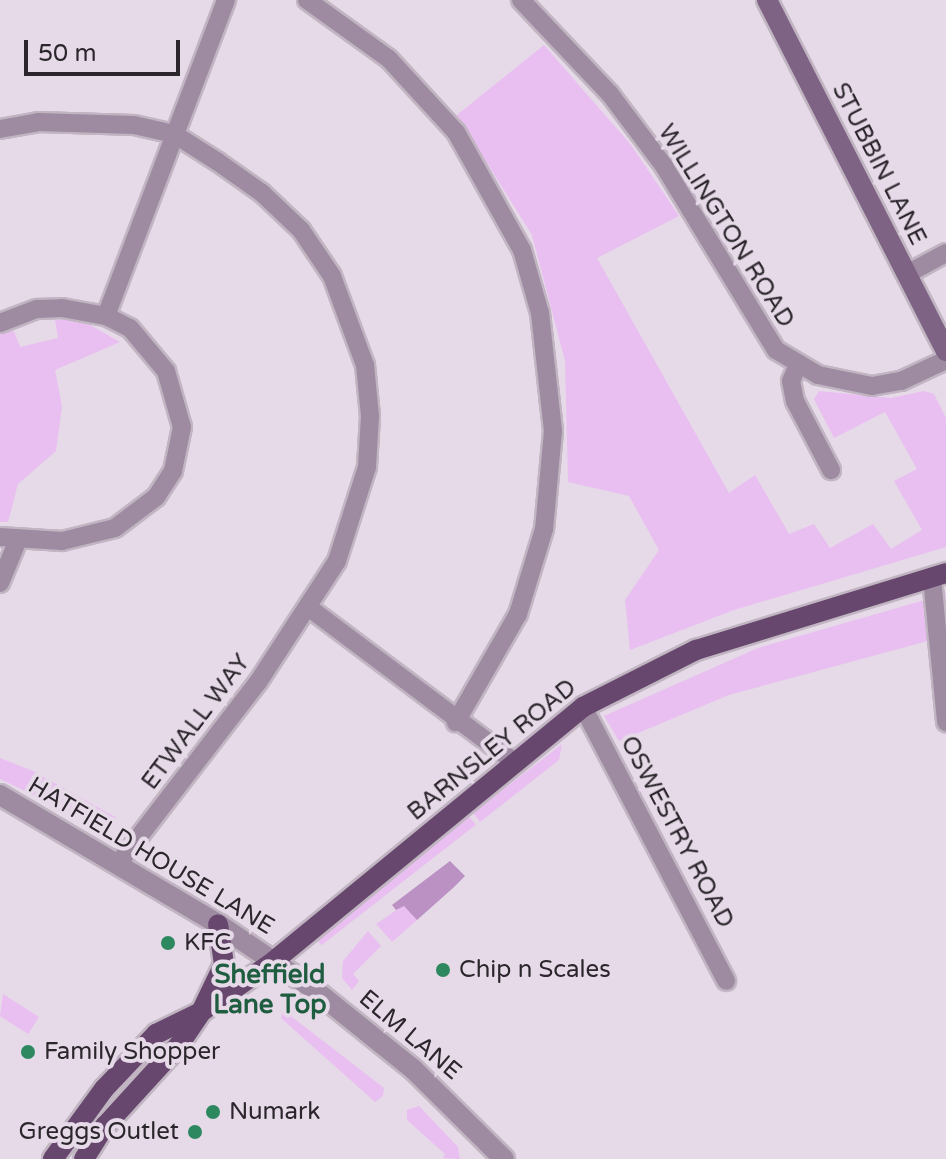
<!DOCTYPE html>
<style>
body{margin:0}
#map{position:relative;width:946px;height:1159px;overflow:hidden;background:#e6d9e8;font-family:"Varela Round",sans-serif}
div>[style]{position:absolute}
.green>*{inset:0;background:#e9bff1;transform-origin:0 0}
.forest>*{inset:0;background:#bb90c3}
.roads{filter:drop-shadow(2px 0 #c1b5c2) drop-shadow(-2px 0 #c1b5c2) drop-shadow(0 2px #c1b5c2) drop-shadow(0 -2px #c1b5c2)}
.minor>*{height:18px;margin:-9px;padding:0 9px;transform-origin:9px;border-radius:9px;background:#9e8ba2}
.tertiary>*{height:20px;margin:-10px;padding:0 10px;transform-origin:10px;border-radius:10px;background:#9e8ba2}
.secondary>*{height:20px;margin:-10px;padding:0 10px;transform-origin:10px;border-radius:10px;background:#7e6384}
.primary>*{height:20px;margin:-10px;padding:0 10px;transform-origin:10px;border-radius:10px;background:#67476e}
.dots>*{width:22px;height:22px;translate:-50% -50%;box-sizing:border-box;border:4px solid #e6d9e8;border-radius:50%}
span{translate:-50% -50%;white-space:nowrap;text-align:center;line-height:1.15;-webkit-text-stroke:8px #e6d9e8;paint-order:stroke}
.street-label{font-size:24px;color:#2b262c}
.poi-label{font-size:24px;color:#2b262c}
.left{translate:0 -50%;text-align:left}
.right{translate:-100% -50%;text-align:right}
.neighbourhood-label{font-size:26px;color:#1f5d40;font-weight:700}
.scale{position:absolute;left:24px;top:40px;width:156px;height:36px;box-sizing:border-box;border:4px solid #2b262c;border-top:0;padding-left:10px;font-size:24px;line-height:28px;white-space:nowrap;color:#2b262c;-webkit-text-stroke:6px #e6d9e8;paint-order:stroke}
</style>
<div id="map">
<div class="green">
<i style="clip-path:polygon(544px 45px,631px 145px,679px 216px,597px 258px,729px 493px,755px 475px,789px 534px,814px 524px,830px 548px,873px 524px,891px 549px,922px 530px,894px 481px,917px 469px,885px 412px,834px 438px,814px 399px,819px 391px,891px 398px,924px 391px,934px 394px,946px 418px,946px 547px,734px 610px,630px 650px,625px 600px,659px 550px,629px 496px,568px 482px,565px 361px,532px 235px,457px 115px)"></i>
<i style="clip-path:polygon(76px 317px,120px 342px,55px 370px,62px 406px,56px 451px,18px 484px,8px 522px,0 522px,0 332px,14px 331px,20px 347px,58px 338px,55px 320px)"></i>
<i style="clip-path:polygon(946px 594px,946px 636px,729px 695px,619px 741px,604px 716px,758px 648px)"></i>
<i style="clip-path:polygon(562px 744px,559px 760px,480px 822px,473px 813px)"></i>
<i style="clip-path:polygon(0 758px,33px 771px,117px 818px,95px 824px,0 779px)"></i>
<i style="left:469px;top:816px;width:11px;height:196px;rotate:52deg"></i>
<i style="clip-path:polygon(404px 905px,417px 920px,392px 942px,376px 924px)"></i>
<i style="clip-path:polygon(368px 931px,381px 946px,353px 974px,359px 981px,352px 990px,342px 978px,343px 961px)"></i>
<i style="clip-path:polygon(3px 994px,39px 1017px,28px 1034px,0 1016px)"></i>
<i style="clip-path:polygon(283px 1010px,384px 1088px,383px 1096px,375px 1102px,281px 1018px)"></i>
<i style="clip-path:polygon(419px 1106px,458px 1147px,460px 1159px,443px 1158px,445px 1154px,407px 1120px,407px 1110px)"></i>
</div>
<div class="forest">
<i style="clip-path:polygon(450px 861px,465px 876px,453px 888px,417px 920px,404px 906px,396px 910px,392px 905px)"></i>
</div>
<div class="roads">
<div class="minor">
<i style="left:307px;top:0;width:101px;rotate:35.7deg"></i>
<i style="left:389px;top:59px;width:99px;rotate:47.5deg"></i>
<i style="left:456px;top:132px;width:135px;rotate:60.8deg"></i>
<i style="left:522px;top:250px;width:66px;rotate:74.1deg"></i>
<i style="left:540px;top:313px;width:119px;rotate:83.7deg"></i>
<i style="left:553px;top:431px;width:98px;rotate:95.2deg"></i>
<i style="left:544px;top:529px;width:89px;rotate:107deg"></i>
<i style="left:518px;top:614px;width:125px;rotate:119.9deg"></i>
<i style="left:521px;top:0;width:129px;rotate:46.6deg"></i>
<i style="left:610px;top:94px;width:90px;rotate:53.1deg"></i>
<i style="left:664px;top:166px;width:215px;rotate:58.7deg"></i>
<i style="left:776px;top:350px;width:49px;rotate:30.8deg"></i>
<i style="left:818px;top:375px;width:55px;rotate:11.5deg"></i>
<i style="left:872px;top:386px;width:29px;rotate:-10deg"></i>
<i style="left:901px;top:381px;width:50px;rotate:-25deg"></i>
<i style="left:0;top:129px;width:39px;rotate:-10deg"></i>
<i style="left:38px;top:122px;width:96px;rotate:1.8deg"></i>
<i style="left:134px;top:125px;width:41px;rotate:12.7deg"></i>
<i style="left:174px;top:134px;width:52px;rotate:32.5deg"></i>
<i style="left:218px;top:162px;width:54px;rotate:35.2deg"></i>
<i style="left:262px;top:193px;width:54px;rotate:43.5deg"></i>
<i style="left:301px;top:230px;width:55px;rotate:56deg"></i>
<i style="left:332px;top:276px;width:95px;rotate:69.7deg"></i>
<i style="left:365px;top:365px;width:51px;rotate:84.4deg"></i>
<i style="left:370px;top:416px;width:51px;rotate:93.4deg"></i>
<i style="left:367px;top:467px;width:99px;rotate:107.7deg"></i>
<i style="left:337px;top:561px;width:145px;rotate:123.1deg"></i>
<i style="left:258px;top:682px;width:230px;rotate:127.6deg"></i>
<i style="left:907px;top:274px;width:44px;rotate:-28.3deg"></i>
<i style="left:106px;top:316px;width:338px;rotate:-69.2deg"></i>
<i style="left:0;top:323px;width:40px;rotate:-21deg"></i>
<i style="left:37px;top:309px;width:25px;rotate:-2deg"></i>
<i style="left:62px;top:308px;width:45px;rotate:10.3deg"></i>
<i style="left:106px;top:316px;width:27px;rotate:27deg"></i>
<i style="left:130px;top:328px;width:56px;rotate:50.1deg"></i>
<i style="left:166px;top:371px;width:58px;rotate:74.1deg"></i>
<i style="left:182px;top:427px;width:45px;rotate:101.6deg"></i>
<i style="left:173px;top:471px;width:31px;rotate:123deg"></i>
<i style="left:156px;top:497px;width:51px;rotate:142.9deg"></i>
<i style="left:115px;top:528px;width:55px;rotate:166.2deg"></i>
<i style="left:62px;top:541px;width:62px;rotate:-176.3deg"></i>
<i style="left:797px;top:367px;width:15px;rotate:113deg"></i>
<i style="left:791px;top:381px;width:20px;rotate:79deg"></i>
<i style="left:795px;top:401px;width:78px;rotate:62.4deg"></i>
<i style="left:932px;top:578px;width:145px;rotate:84.4deg"></i>
<i style="left:0;top:583px;width:47px;rotate:-67.3deg"></i>
<i style="left:308px;top:607px;width:260px;rotate:36.9deg"></i>
<i style="left:583px;top:707px;width:309px;rotate:62.4deg"></i>
</div>
<div class="tertiary">
<i style="left:0;top:795px;width:253px;rotate:30.6deg"></i>
<i style="left:218px;top:924px;width:112px;rotate:34.1deg"></i>
<i style="left:311px;top:987px;width:131px;rotate:38.8deg"></i>
<i style="left:413px;top:1069px;width:128px;rotate:44.7deg"></i>
</div>
<div class="secondary">
<i style="left:767px;top:0;width:394px;rotate:63deg"></i>
</div>
<div class="primary">
<i style="left:53px;top:1159px;width:87px;rotate:-53.9deg"></i>
<i style="left:104px;top:1089px;width:76px;rotate:-46.6deg"></i>
<i style="left:156px;top:1034px;width:50px;rotate:-26.1deg"></i>
<i style="left:201px;top:1012px;width:89px;rotate:-34.9deg"></i>
<i style="left:274px;top:961px;width:400px;rotate:-39.4deg"></i>
<i style="left:583px;top:707px;width:127px;rotate:-26.8deg"></i>
<i style="left:696px;top:650px;width:262px;rotate:-17.1deg"></i>
<i style="left:84px;top:1159px;width:39px;rotate:-58deg"></i>
<i style="left:105px;top:1126px;width:110px;rotate:-47.6deg"></i>
<i style="left:179px;top:1045px;width:40px;rotate:-56deg"></i>
<i style="left:201px;top:1012px;width:53px;rotate:-64.4deg"></i>
<i style="left:224px;top:964px;width:40px;rotate:-98.5deg"></i>
</div>
</div>
<div class="dots">
<i style="left:168px;top:943px;background:#2d885f"></i>
<i style="left:443px;top:970px;background:#2d885f"></i>
<i style="left:28px;top:1052px;background:#2d885f"></i>
<i style="left:213px;top:1112px;background:#2d885f"></i>
<i style="left:195px;top:1132px;background:#2d885f"></i>
</div>
<div class="street-label">
<span style="left:879px;top:164px;rotate:63deg">STUBBIN LANE</span>
<span style="left:726px;top:226px;rotate:58deg">WILLINGTON ROAD</span>
<span style="left:196px;top:722px;rotate:-53deg">ETWALL WAY</span>
<span style="left:492px;top:750px;rotate:-39deg">BARNSLEY ROAD</span>
<span style="left:677px;top:832px;rotate:62deg">OSWESTRY ROAD</span>
<span style="left:151px;top:856px;rotate:31deg">HATFIELD HOUSE LANE</span>
<span style="left:410px;top:1035px;rotate:40deg">ELM LANE</span>
</div>
<div class="poi-label">
<span class="left" style="left:184px;top:943px">KFC</span>
<span class="left" style="left:459px;top:970px">Chip n Scales</span>
<span class="left" style="left:44px;top:1052px">Family Shopper</span>
<span class="left" style="left:229px;top:1112px">Numark</span>
<span class="right" style="left:179px;top:1132px">Greggs Outlet</span>
</div>
<div class="neighbourhood-label">
<span style="left:270px;top:990px">Sheffield<br>Lane Top</span>
</div>
<div class="scale">50 m</div>
</div>
